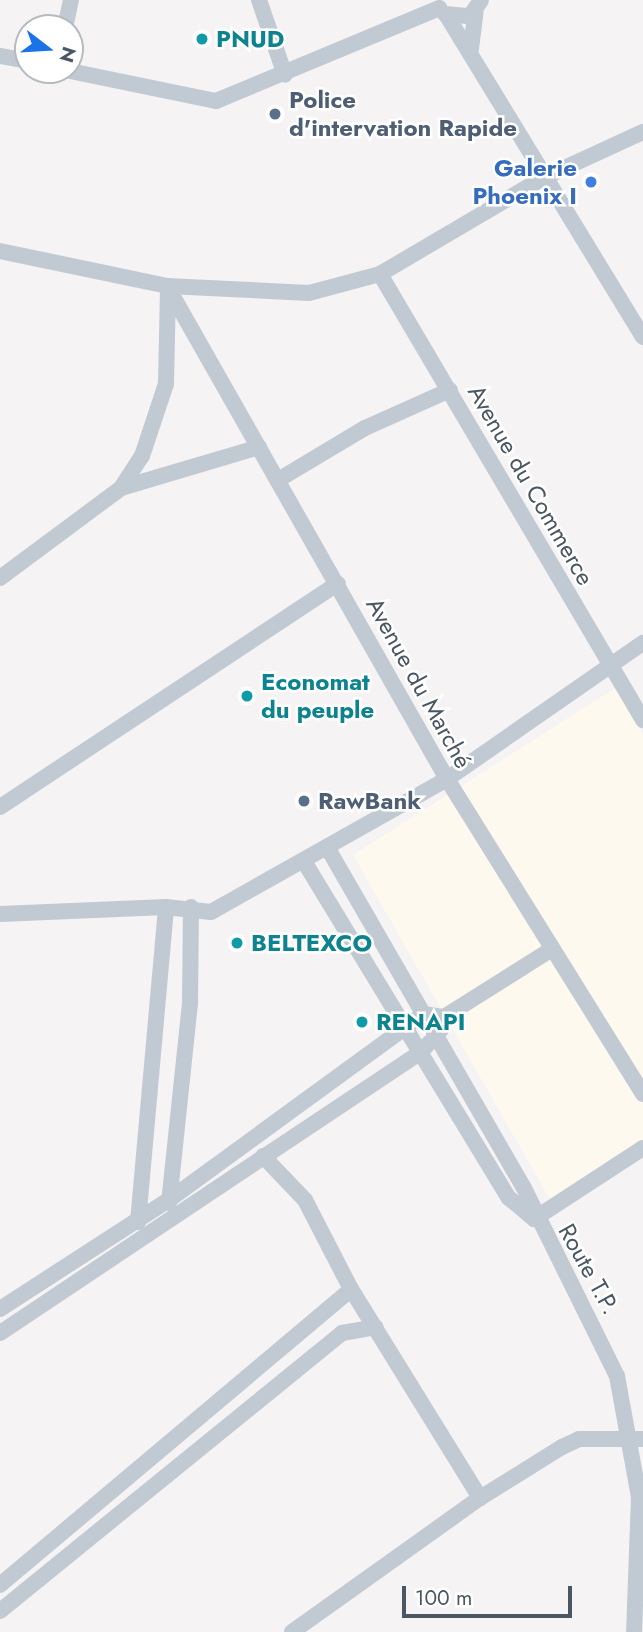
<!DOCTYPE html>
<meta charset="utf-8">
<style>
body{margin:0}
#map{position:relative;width:643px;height:1632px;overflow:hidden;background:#f5f3f3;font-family:Jost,sans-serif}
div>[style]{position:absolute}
.commercial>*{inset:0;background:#fdf9ef}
.minor>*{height:16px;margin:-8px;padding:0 8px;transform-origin:8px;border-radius:8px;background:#c1cad2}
.dots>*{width:19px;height:19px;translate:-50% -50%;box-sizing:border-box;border:4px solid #fff;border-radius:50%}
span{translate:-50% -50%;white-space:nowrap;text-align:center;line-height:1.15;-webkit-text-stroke:5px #fff;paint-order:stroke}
.culture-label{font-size:24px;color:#0d838f;font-weight:700}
.left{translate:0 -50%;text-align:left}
.service-label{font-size:24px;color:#4e5e75;font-weight:700}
.shop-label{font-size:24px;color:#366cbe;font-weight:700}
.right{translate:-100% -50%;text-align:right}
.street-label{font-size:24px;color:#4a5661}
.north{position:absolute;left:14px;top:14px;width:70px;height:70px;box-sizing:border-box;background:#fff;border:2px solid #b7bbc0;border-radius:50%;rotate:107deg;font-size:19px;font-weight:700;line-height:28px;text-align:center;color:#4a5661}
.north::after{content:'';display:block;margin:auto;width:24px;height:32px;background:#1a73e8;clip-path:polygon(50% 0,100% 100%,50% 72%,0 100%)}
.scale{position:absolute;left:402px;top:1586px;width:170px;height:32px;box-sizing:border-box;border:4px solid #4a5661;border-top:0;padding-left:9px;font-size:21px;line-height:24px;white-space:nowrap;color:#4a5661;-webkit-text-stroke:5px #fff;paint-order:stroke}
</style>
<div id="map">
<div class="commercial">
<i style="clip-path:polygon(615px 688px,643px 734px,643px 1141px,551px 1201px,353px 855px)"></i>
</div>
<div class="minor">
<i style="left:259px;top:0;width:79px;rotate:70.9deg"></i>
<i style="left:445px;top:14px;width:25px;rotate:5deg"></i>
<i style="left:470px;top:16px;width:19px;rotate:-55deg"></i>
<i style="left:447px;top:16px;width:376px;rotate:58.6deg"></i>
<i style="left:65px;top:28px;width:29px;rotate:-78deg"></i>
<i style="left:471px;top:49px;width:38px;rotate:-83deg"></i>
<i style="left:0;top:56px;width:28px;rotate:10deg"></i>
<i style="left:65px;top:70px;width:154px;rotate:11.6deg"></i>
<i style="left:216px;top:101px;width:242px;rotate:-22.6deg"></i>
<i style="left:0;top:251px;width:171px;rotate:11.8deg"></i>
<i style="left:167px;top:286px;width:142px;rotate:2.8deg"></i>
<i style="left:309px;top:293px;width:73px;rotate:-15deg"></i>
<i style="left:380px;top:274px;width:191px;rotate:-30.5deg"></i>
<i style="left:545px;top:177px;width:108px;rotate:-24.7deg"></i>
<i style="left:380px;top:274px;width:518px;rotate:59.47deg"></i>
<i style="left:167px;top:286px;width:567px;rotate:60.41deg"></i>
<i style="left:447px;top:779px;width:371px;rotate:58.1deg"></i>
<i style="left:278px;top:480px;width:101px;rotate:-30.9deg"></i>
<i style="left:365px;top:428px;width:93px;rotate:-24.1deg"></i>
<i style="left:121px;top:488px;width:144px;rotate:-16.5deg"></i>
<i style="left:0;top:578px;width:151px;rotate:-36.6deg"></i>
<i style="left:121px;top:488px;width:38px;rotate:-57deg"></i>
<i style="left:142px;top:456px;width:76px;rotate:-71.6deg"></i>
<i style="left:166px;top:384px;width:92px;rotate:-88.8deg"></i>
<i style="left:0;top:807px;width:405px;rotate:-33.5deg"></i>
<i style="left:327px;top:847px;width:392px;rotate:60deg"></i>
<i style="left:523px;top:1186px;width:212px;rotate:63.7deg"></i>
<i style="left:617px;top:1376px;width:123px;rotate:79.7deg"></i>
<i style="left:639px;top:1497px;width:135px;rotate:92.1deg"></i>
<i style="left:305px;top:863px;width:392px;rotate:58.7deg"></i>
<i style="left:509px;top:1198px;width:33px;rotate:40deg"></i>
<i style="left:0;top:914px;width:166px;rotate:-2.4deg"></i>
<i style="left:166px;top:907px;width:45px;rotate:6.3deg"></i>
<i style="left:211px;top:912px;width:271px;rotate:-29.4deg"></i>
<i style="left:447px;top:779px;width:239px;rotate:-34.8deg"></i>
<i style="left:263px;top:1156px;width:61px;rotate:46.3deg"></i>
<i style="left:305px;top:1200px;width:100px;rotate:62.7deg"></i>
<i style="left:351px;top:1289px;width:246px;rotate:58.3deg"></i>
<i style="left:169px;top:1203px;width:201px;rotate:-84deg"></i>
<i style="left:190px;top:1003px;width:96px;rotate:-89.4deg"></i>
<i style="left:534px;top:1219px;width:130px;rotate:-33.1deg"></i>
<i style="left:138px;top:1222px;width:316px;rotate:-84.9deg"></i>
<i style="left:0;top:1309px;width:202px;rotate:-32.9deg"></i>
<i style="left:170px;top:1199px;width:314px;rotate:-36.1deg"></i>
<i style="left:424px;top:1014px;width:20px;rotate:9deg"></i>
<i style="left:444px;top:1017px;width:128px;rotate:-32.2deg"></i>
<i style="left:0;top:1333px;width:506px;rotate:-33.72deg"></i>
<i style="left:421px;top:1052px;width:30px;rotate:-48deg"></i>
<i style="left:0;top:1585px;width:459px;rotate:-40.1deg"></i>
<i style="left:0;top:1611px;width:441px;rotate:-39.1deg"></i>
<i style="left:342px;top:1333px;width:34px;rotate:-10deg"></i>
<i style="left:292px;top:1632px;width:231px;rotate:-35.5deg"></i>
<i style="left:480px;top:1498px;width:97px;rotate:-31.9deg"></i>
<i style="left:562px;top:1447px;width:19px;rotate:-25deg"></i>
<i style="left:579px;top:1439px;width:64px"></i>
</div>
<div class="dots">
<i style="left:202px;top:39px;background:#0f9aa8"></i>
<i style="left:275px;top:114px;background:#5c6f8a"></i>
<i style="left:591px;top:182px;background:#3f7fe0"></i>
<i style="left:247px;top:696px;background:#0f9aa8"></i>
<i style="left:304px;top:801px;background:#5c6f8a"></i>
<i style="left:237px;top:943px;background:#0f9aa8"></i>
<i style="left:362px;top:1022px;background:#0f9aa8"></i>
</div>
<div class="culture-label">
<span class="left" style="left:216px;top:39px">PNUD</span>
<span class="left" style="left:261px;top:696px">Economat<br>du peuple</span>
<span class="left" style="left:251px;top:943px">BELTEXCO</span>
<span class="left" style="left:376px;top:1022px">RENAPI</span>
</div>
<div class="service-label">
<span class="left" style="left:289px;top:114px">Police<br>d'intervation Rapide</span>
<span class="left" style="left:318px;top:801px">RawBank</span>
</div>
<div class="shop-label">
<span class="right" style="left:577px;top:182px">Galerie<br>Phoenix I</span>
</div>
<div class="street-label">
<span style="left:531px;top:485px;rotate:60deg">Avenue du Commerce</span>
<span style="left:419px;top:683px;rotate:61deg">Avenue du Marché</span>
<span style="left:589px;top:1269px;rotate:61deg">Route T.P.</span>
</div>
<div class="north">N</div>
<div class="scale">100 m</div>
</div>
